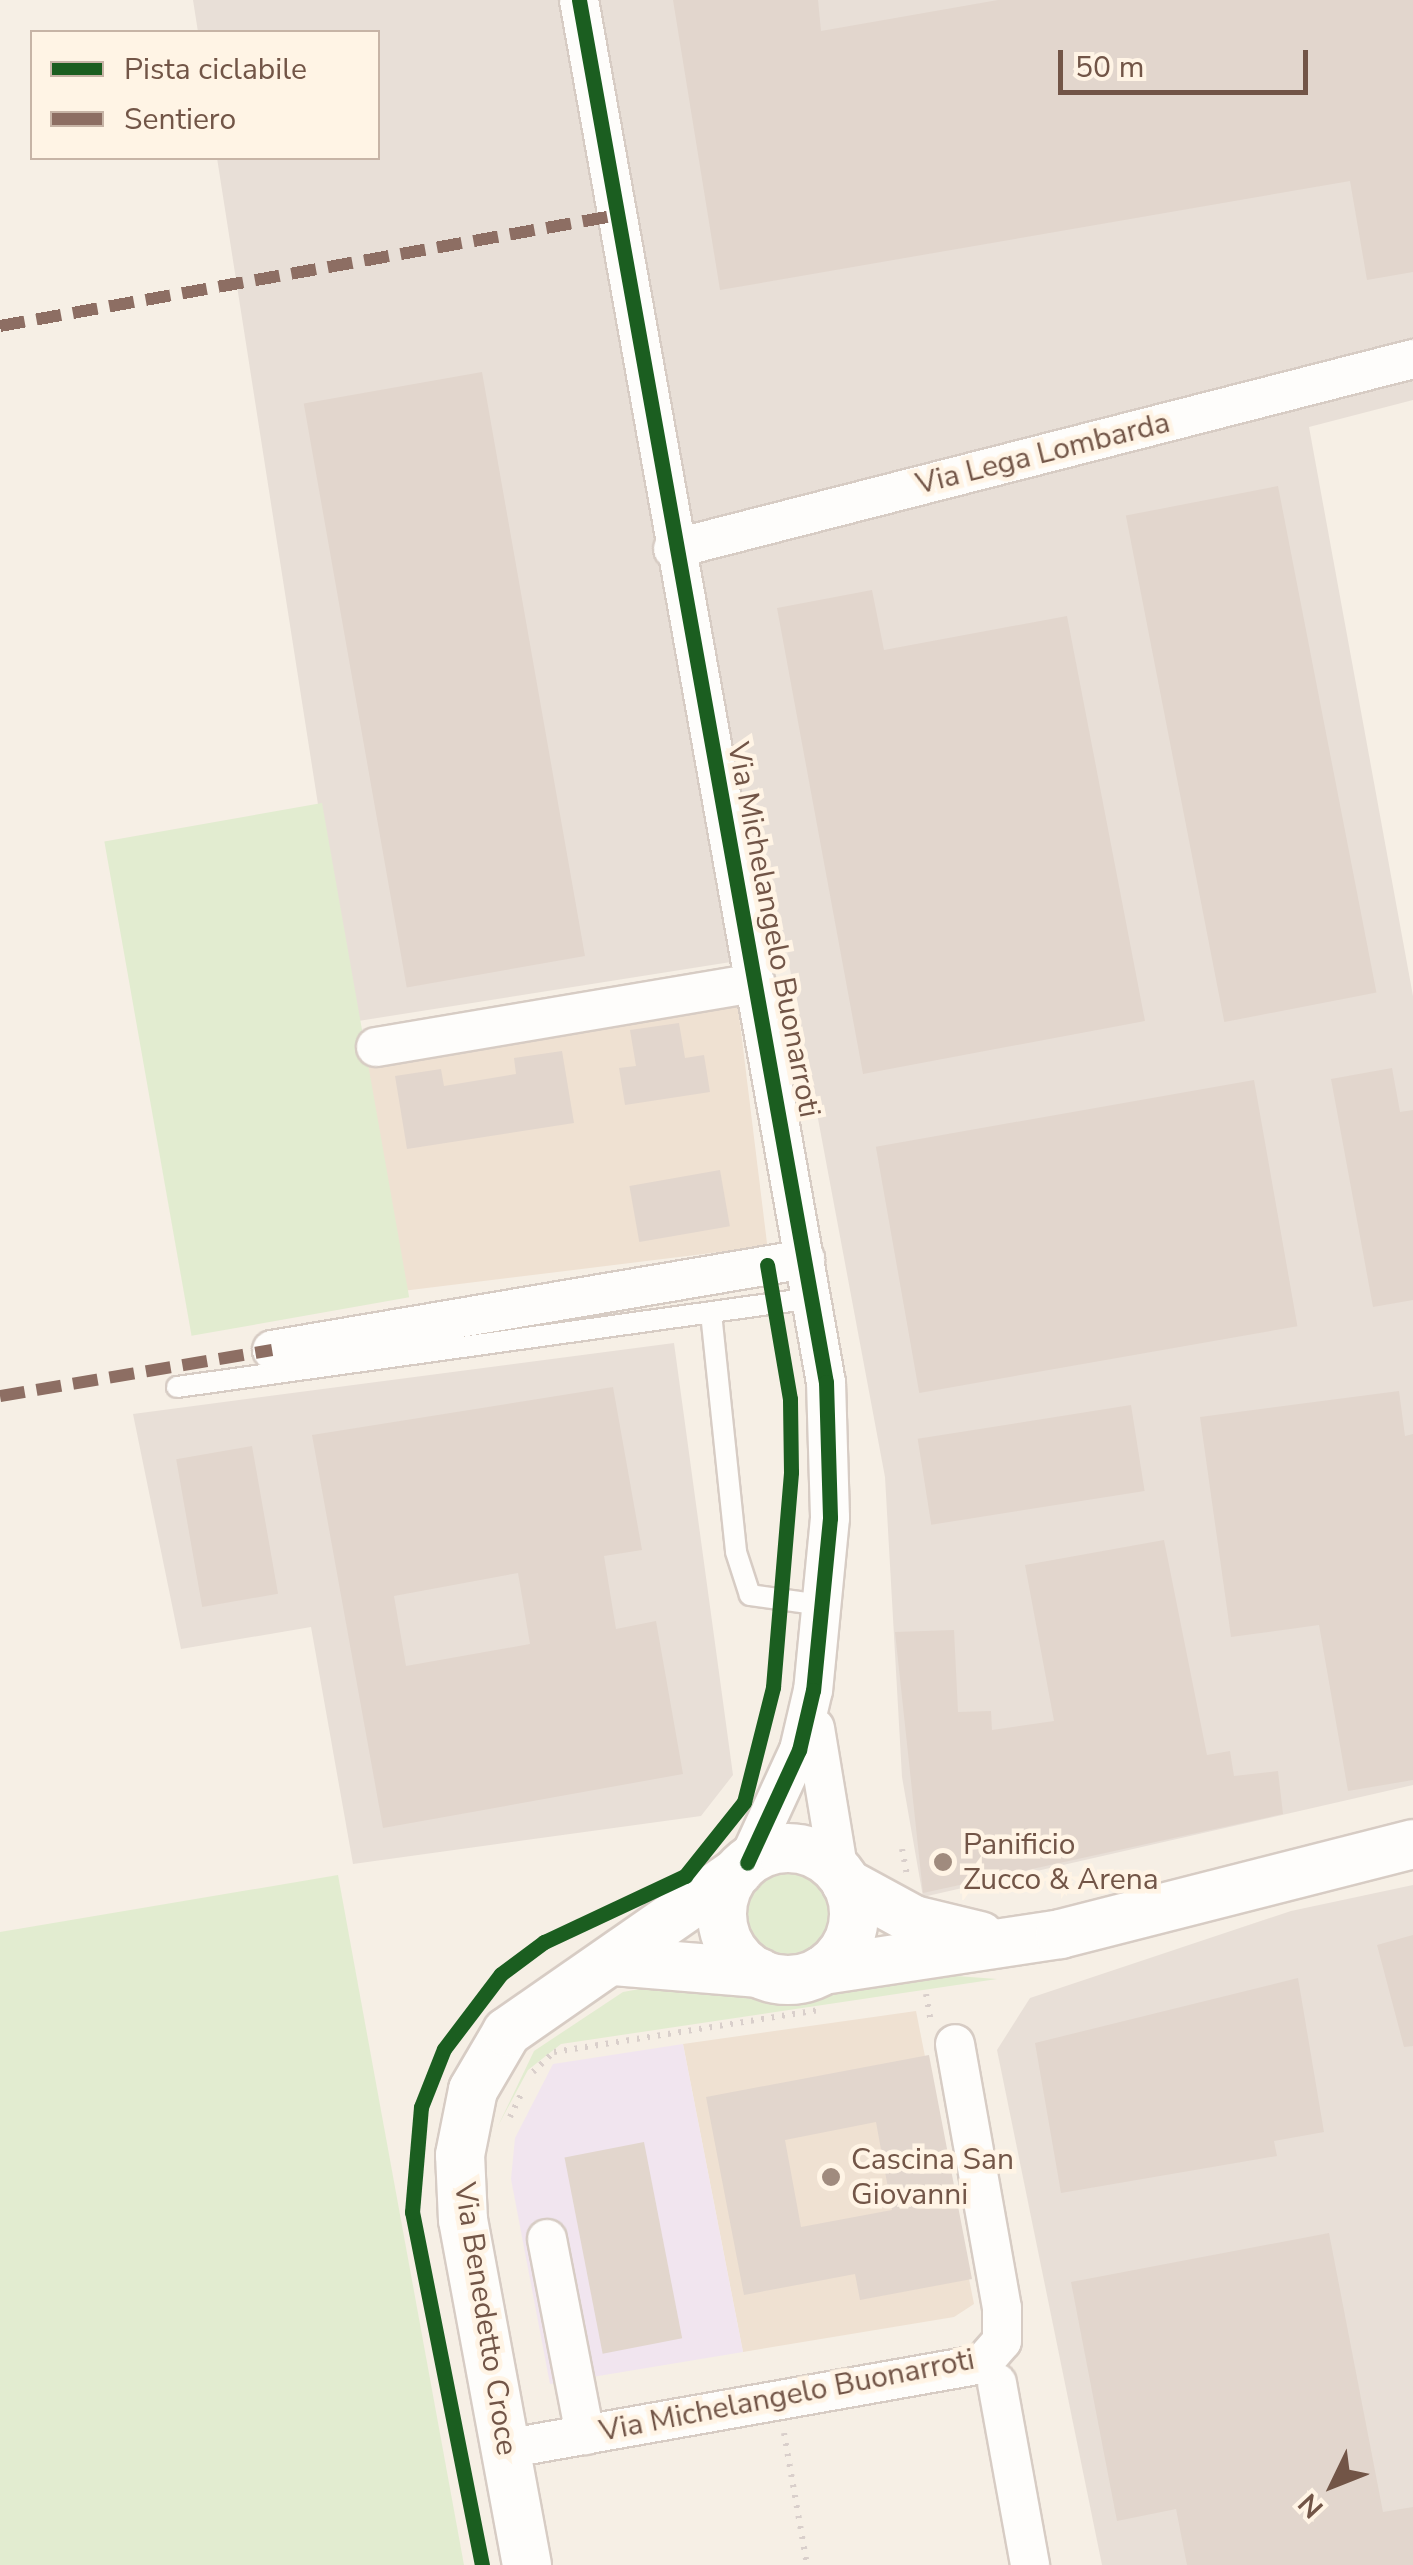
<!DOCTYPE html>
<style>
body{margin:0}
#map{position:relative;width:1413px;height:2565px;overflow:hidden;background:#f6efe5;font-family:"Nunito Sans",sans-serif}
div>[style]{position:absolute}
.residential>*{inset:0;background:#efe1d2;transform-origin:0 0}
.industrial>*{inset:0;background:#e8dfd7}
.education>*{inset:0;background:#f1e5ef}
.green>*{inset:0;background:#e2ecd0;transform-origin:0 0}
.round{border-radius:50%}
.building>*{inset:0;background:#e2d6cd;transform-origin:0 0}
.path>*{height:6px;margin-top:-3px;transform-origin:0;background:repeating-linear-gradient(90deg,#d9cfcb 0 2.5px,transparent 0 10.5px)}
.roads{filter:drop-shadow(2px 0 #d7ccc4) drop-shadow(-2px 0 #d7ccc4) drop-shadow(0 2px #d7ccc4) drop-shadow(0 -2px #d7ccc4)}
.service>*{height:20px;margin:-10px;padding:0 10px;transform-origin:10px;border-radius:10px;background:#fefdfb}
.minor>*{height:38px;margin:-19px;padding:0 19px;transform-origin:19px;border-radius:19px;background:#fefdfb}
.tertiary>*{height:48px;margin:-24px;padding:0 24px;transform-origin:24px;border-radius:24px;background:#fefdfb}
.tertiary>.ring{margin:-24px;padding:0;box-sizing:content-box;background:none;border:48px solid #fefdfb;border-radius:50%}
.quiet>*{height:12px;margin-top:-6px;transform-origin:0;background:repeating-linear-gradient(90deg,#8d6e63 0 25px,transparent 0 37px)}
.cycleway>*{height:15px;margin:-7.5px;padding:0 7.5px;transform-origin:7.5px;border-radius:7.5px;background:#1b5e20}
.dots>*{width:28px;height:28px;translate:-50% -50%;box-sizing:border-box;border:5px solid #fff4e5;border-radius:50%}
span{translate:-50% -50%;white-space:nowrap;text-align:center;line-height:1.15;-webkit-text-stroke:9px #fff4e5;paint-order:stroke}
.street-label{font-size:30px;color:#725547}
.poi-label{font-size:30px;color:#725547}
.left{translate:0 -50%;text-align:left}
.legend{position:absolute;left:30px;top:30px;width:350px;height:130px;box-sizing:border-box;background:#fff4e5;border:2px solid #c7b4a6;margin:0;padding:12px 18px;list-style:none;font-size:30px;color:#725547}
.legend li{display:flex;align-items:center;gap:20px;height:50px}
.legend b{width:50px;border:2px solid #c7b4a6}
.north{position:absolute;left:1283px;top:2435px;width:100px;height:100px;-webkit-text-stroke:8px #fff4e5;paint-order:stroke;rotate:227deg;font-size:28px;font-weight:700;line-height:40px;text-align:center;color:#725547}
.north::after{content:'';display:block;margin:auto;width:35px;height:45px;background:#725547;clip-path:polygon(50% 0,100% 100%,50% 72%,0 100%)}
.scale{position:absolute;left:1058px;top:50px;width:250px;height:45px;box-sizing:border-box;border:5px solid #725547;border-top:0;padding-left:12px;font-size:30px;line-height:35px;white-space:nowrap;color:#725547;-webkit-text-stroke:8px #fff4e5;paint-order:stroke}
</style>
<div id="map">
<div class="residential">
<i style="left:738px;top:1007px;width:241px;height:382px;rotate:83deg"></i>
<i style="clip-path:polygon(916px 2011px,974px 2304px,954px 2317px,743px 2352px,683px 2044px)"></i>
</div>
<div class="industrial">
<i style="clip-path:polygon(193px 0,1413px 0,1413px 400px,1309px 427px,1413px 996px,1413px 1785px,923px 1897px,902px 1777px,885px 1477px,787px 953px,352px 1022px,217px 158px,378px 158px,378px 32px,198px 32px)"></i>
<i style="clip-path:polygon(674px 1343px,733px 1775px,701px 1816px,353px 1864px,311px 1627px,181px 1649px,133px 1414px)"></i>
<i style="clip-path:polygon(1413px 1885px,1413px 2565px,1102px 2565px,997px 2050px,1030px 1998px,1291px 1911px)"></i>
</div>
<div class="education">
<i style="clip-path:polygon(683px 2044px,743px 2352px,550px 2384px,511px 2179px,515px 2138px,553px 2064px)"></i>
</div>
<div class="green">
<i style="left:322px;top:803px;width:502px;height:221px;rotate:80deg"></i>
<i class="round" style="left:747px;top:1871px;width:84px;height:84px"></i>
<i style="clip-path:polygon(338px 1875px,464px 2565px,0 2565px,0 1932px)"></i>
<i style="clip-path:polygon(943px 1975px,997px 1979px,561px 2044px,528px 2070px,498px 2126px,534px 2051px,623px 1992px,662px 1985px,799px 2006px,867px 1980px)"></i>
</div>
<div class="building">
<i style="clip-path:polygon(673px 0,818px 0,821px 31px,998px 0,1413px 0,1413px 272px,1367px 280px,1350px 181px,720px 290px)"></i>
<i style="left:482px;top:372px;width:593px;height:181px;rotate:80deg"></i>
<i style="left:1278px;top:486px;width:516px;height:155px;rotate:79deg"></i>
<i style="clip-path:polygon(872px 590px,884px 650px,1067px 616px,1145px 1021px,863px 1074px,777px 608px)"></i>
<i style="clip-path:polygon(679px 1023px,685px 1058px,704px 1055px,710px 1092px,625px 1105px,619px 1068px,636px 1066px,630px 1030px)"></i>
<i style="clip-path:polygon(562px 1051px,574px 1123px,407px 1149px,395px 1076px,441px 1069px,444px 1086px,516px 1074px,514px 1058px)"></i>
<i style="clip-path:polygon(1392px 1068px,1400px 1112px,1413px 1110px,1413px 1300px,1373px 1307px,1331px 1079px)"></i>
<i style="left:1254px;top:1080px;width:250px;height:384px;rotate:80deg"></i>
<i style="left:720px;top:1170px;width:57px;height:92px;rotate:80deg"></i>
<i style="clip-path:polygon(evenodd,613px 1387px,642px 1550px,604px 1556px,616px 1629px,656px 1621px,683px 1774px,383px 1828px,312px 1435px,613px 1387px,518px 1573px,530px 1644px,406px 1666px,394px 1596px,518px 1573px)"></i>
<i style="clip-path:polygon(1399px 1391px,1405px 1436px,1413px 1434px,1413px 1780px,1348px 1791px,1319px 1625px,1231px 1637px,1200px 1417px)"></i>
<i style="left:1131px;top:1405px;width:87px;height:216px;rotate:81deg"></i>
<i style="left:252px;top:1446px;width:150px;height:77px;rotate:80deg"></i>
<i style="clip-path:polygon(1164px 1540px,1207px 1755px,1230px 1751px,1234px 1776px,1278px 1771px,1283px 1814px,923px 1893px,895px 1632px,954px 1630px,958px 1712px,991px 1711px,992px 1730px,1054px 1721px,1025px 1565px)"></i>
<i style="clip-path:polygon(1413px 1935px,1413px 2046px,1404px 2047px,1377px 1945px)"></i>
<i style="clip-path:polygon(1298px 1978px,1324px 2132px,1274px 2141px,1277px 2156px,1061px 2193px,1035px 2043px)"></i>
<i style="clip-path:polygon(evenodd,929px 2055px,972px 2279px,860px 2300px,855px 2274px,744px 2295px,706px 2097px,929px 2055px,876px 2122px,892px 2210px,801px 2227px,785px 2140px,876px 2122px)"></i>
<i style="left:644px;top:2142px;width:200px;height:81px;rotate:79deg"></i>
<i style="clip-path:polygon(1329px 2233px,1383px 2512px,1413px 2507px,1413px 2565px,1187px 2565px,1176px 2509px,1117px 2521px,1071px 2282px)"></i>
</div>
<div class="path">
<i style="left:902px;top:1849px;width:25px;rotate:79deg"></i>
<i style="left:926px;top:1994px;width:27px;rotate:80deg"></i>
<i style="left:533px;top:2072px;width:29px;rotate:-44deg"></i>
<i style="left:554px;top:2052px;width:267px;rotate:-9deg"></i>
<i style="left:510px;top:2117px;width:28px;rotate:-64deg"></i>
<i style="left:784px;top:2433px;width:134px;rotate:80.1deg"></i>
</div>
<div class="roads">
<div class="service">
<i style="left:711px;top:1313px;width:240px;rotate:84deg"></i>
<i style="left:736px;top:1552px;width:45px;rotate:72deg"></i>
<i style="left:750px;top:1595px;width:72px;rotate:8deg"></i>
<i style="left:177px;top:1387px;width:641px;rotate:-7.98deg"></i>
</div>
<div class="minor">
<i style="left:579px;top:0;width:1404px;rotate:79.87deg"></i>
<i style="left:826px;top:1382px;width:136px;rotate:88.3deg"></i>
<i style="left:830px;top:1518px;width:173px;rotate:95.6deg"></i>
<i style="left:813px;top:1690px;width:62px;rotate:103.1deg"></i>
<i style="left:799px;top:1750px;width:124px;rotate:114.7deg"></i>
<i style="left:673px;top:549px;width:764px;rotate:-14.4deg"></i>
<i style="left:376px;top:1047px;width:385px;rotate:-9.6deg"></i>
<i style="left:272px;top:1350px;width:541px;rotate:-9.69deg"></i>
<i style="left:815px;top:1728px;width:147px;rotate:80.6deg"></i>
<i style="left:547px;top:2239px;width:200px;rotate:79deg"></i>
<i style="left:997px;top:2383px;width:185px;rotate:79.7deg"></i>
<i style="left:505px;top:2449px;width:485px;rotate:-10.1deg"></i>
<i style="left:982px;top:2364px;width:30px;rotate:-49deg"></i>
<i style="left:1002px;top:2341px;width:33px;rotate:-90deg"></i>
<i style="left:1002px;top:2308px;width:268px;rotate:-100.1deg"></i>
</div>
<div class="tertiary">
<i class="ring" style="left:722px;top:1848px;width:84px;height:84px"></i>
<i style="left:846px;top:1883px;width:77px;rotate:28.6deg"></i>
<i style="left:914px;top:1920px;width:68px;rotate:13.6deg"></i>
<i style="left:614px;top:1961px;width:146px;rotate:4.7deg"></i>
<i style="left:823px;top:1970px;width:240px;rotate:-8.6deg"></i>
<i style="left:1060px;top:1934px;width:364px;rotate:-14.3deg"></i>
<i style="left:527px;top:2565px;width:351px;rotate:-100.5deg"></i>
<i style="left:463px;top:2220px;width:65px;rotate:-92.6deg"></i>
<i style="left:460px;top:2155px;width:66px;rotate:-78.7deg"></i>
<i style="left:473px;top:2090px;width:67px;rotate:-59.6deg"></i>
<i style="left:507px;top:2032px;width:282px;rotate:-34.8deg"></i>
</div>
</div>
<div class="quiet">
<i style="left:0;top:326px;width:628px;rotate:-10.18deg"></i>
<i style="left:0;top:1396px;width:276px;rotate:-9.6deg"></i>
</div>
<div class="cycleway">
<i style="left:579px;top:0;width:1404px;rotate:79.87deg"></i>
<i style="left:826px;top:1382px;width:136px;rotate:88.3deg"></i>
<i style="left:830px;top:1518px;width:173px;rotate:95.6deg"></i>
<i style="left:813px;top:1690px;width:62px;rotate:103.1deg"></i>
<i style="left:799px;top:1750px;width:124px;rotate:114.7deg"></i>
<i style="left:482px;top:2565px;width:360px;rotate:-101.2deg"></i>
<i style="left:412px;top:2212px;width:105px;rotate:-85.1deg"></i>
<i style="left:421px;top:2107px;width:62px;rotate:-68.4deg"></i>
<i style="left:444px;top:2049px;width:94px;rotate:-52.8deg"></i>
<i style="left:501px;top:1974px;width:54px;rotate:-36.7deg"></i>
<i style="left:544px;top:1942px;width:156px;rotate:-25.1deg"></i>
<i style="left:685px;top:1876px;width:95px;rotate:-51.4deg"></i>
<i style="left:744px;top:1802px;width:119px;rotate:-75.8deg"></i>
<i style="left:773px;top:1687px;width:216px;rotate:-85.2deg"></i>
<i style="left:791px;top:1472px;width:73px;rotate:-90.8deg"></i>
<i style="left:790px;top:1399px;width:136px;rotate:-99.7deg"></i>
</div>
<div class="dots">
<i style="left:943px;top:1862px;background:#a08b7e"></i>
<i style="left:831px;top:2177px;background:#a08b7e"></i>
</div>
<div class="street-label">
<span style="left:1043px;top:454px;rotate:-14deg">Via Lega Lombarda</span>
<span style="left:773px;top:930px;rotate:79deg">Via Michelangelo Buonarroti</span>
<span style="left:485px;top:2319px;rotate:81deg">Via Benedetto Croce</span>
<span style="left:787px;top:2396px;rotate:-11deg">Via Michelangelo Buonarroti</span>
</div>
<div class="poi-label">
<span class="left" style="left:963px;top:1862px">Panificio<br>Zucco &amp; Arena</span>
<span class="left" style="left:851px;top:2177px">Cascina San<br>Giovanni</span>
</div>
<ul class="legend">
<li><b style="height:12px;background:#1b5e20"></b>Pista ciclabile</li>
<li><b style="height:12px;background:#8d6e63"></b>Sentiero</li>
</ul>
<div class="north">N</div>
<div class="scale">50 m</div>
</div>
